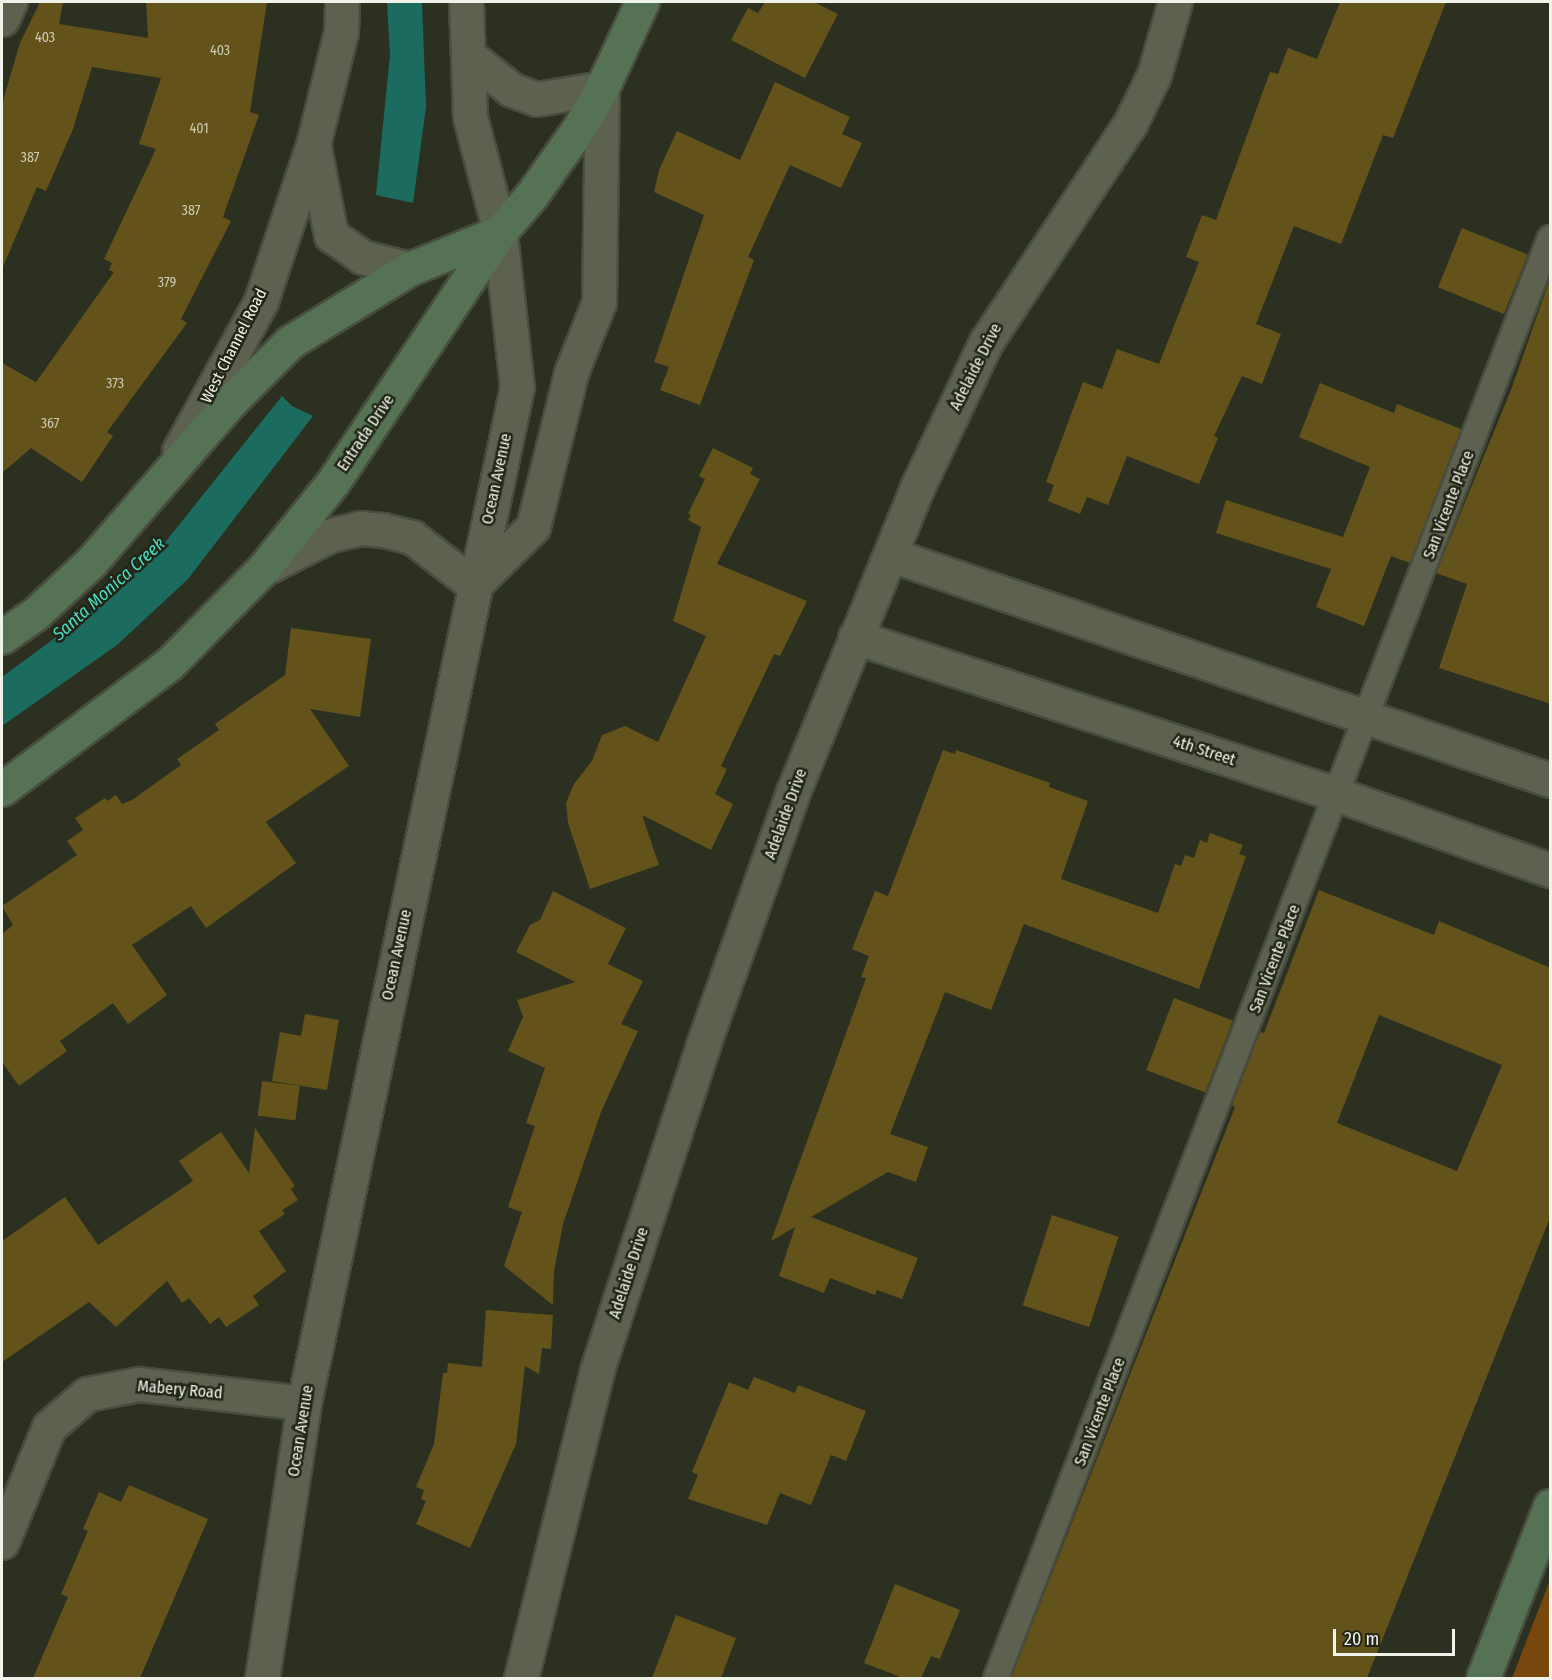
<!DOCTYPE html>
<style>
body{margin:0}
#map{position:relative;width:1552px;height:1680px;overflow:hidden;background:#2b3020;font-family:"Fira Sans Condensed",sans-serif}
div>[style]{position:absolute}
.green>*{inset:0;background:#77470e}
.water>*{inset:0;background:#1b6c5f}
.building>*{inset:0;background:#63531a;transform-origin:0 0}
.roads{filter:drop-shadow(2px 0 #484d3f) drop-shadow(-2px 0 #484d3f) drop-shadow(0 2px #484d3f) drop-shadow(0 -2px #484d3f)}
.lane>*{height:24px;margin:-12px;padding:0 12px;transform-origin:12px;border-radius:12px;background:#5c6150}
.street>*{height:33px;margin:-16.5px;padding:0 16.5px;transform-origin:16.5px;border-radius:16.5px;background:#5c6150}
.secondary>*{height:33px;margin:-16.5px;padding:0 16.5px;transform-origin:16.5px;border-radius:16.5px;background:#567254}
span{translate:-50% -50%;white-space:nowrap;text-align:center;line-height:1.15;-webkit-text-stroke:5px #212617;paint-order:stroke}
.number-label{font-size:14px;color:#cdcbb5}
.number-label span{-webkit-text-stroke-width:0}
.street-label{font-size:16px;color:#f0f3e9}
.water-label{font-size:18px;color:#4bdcc5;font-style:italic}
.frame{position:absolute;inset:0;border:3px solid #f0f3e9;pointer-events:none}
.scale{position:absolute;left:1333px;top:1629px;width:122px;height:27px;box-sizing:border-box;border:3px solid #f0f3e9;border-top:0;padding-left:8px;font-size:18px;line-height:21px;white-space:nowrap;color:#f0f3e9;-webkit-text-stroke:4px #212617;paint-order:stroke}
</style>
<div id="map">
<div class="green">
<i style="clip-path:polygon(1550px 1580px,1550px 1678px,1512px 1678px)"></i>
</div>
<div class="water">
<i style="clip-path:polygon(387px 2px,422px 2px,426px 107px,413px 203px,376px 195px,390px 55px)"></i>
<i style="clip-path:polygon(282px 396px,292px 406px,313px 416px,188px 579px,117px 645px,2px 726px,2px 677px,89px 613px,151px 560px)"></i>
</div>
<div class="building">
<i style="clip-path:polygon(40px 2px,63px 2px,59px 24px,148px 38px,146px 2px,267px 2px,250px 112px,259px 115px,223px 217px,231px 221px,181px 319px,187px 323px,107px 432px,113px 436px,82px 482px,31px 448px,2px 473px,2px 363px,36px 382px,114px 272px,109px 270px,112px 263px,104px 259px,156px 149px,139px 144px,161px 78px,92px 67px,73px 129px,46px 191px,37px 187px,2px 269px,2px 104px,20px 43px)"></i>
<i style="clip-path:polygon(765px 2px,814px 2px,838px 14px,805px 78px,731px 40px,748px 8px,758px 13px)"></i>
<i style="clip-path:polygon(1340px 2px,1446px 2px,1393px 138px,1383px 135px,1341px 244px,1294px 226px,1256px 324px,1281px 334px,1262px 384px,1242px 376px,1214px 436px,1218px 438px,1199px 484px,1127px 456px,1108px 505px,1087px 497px,1080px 514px,1048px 501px,1054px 485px,1046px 482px,1083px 382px,1102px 389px,1117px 349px,1159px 364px,1199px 262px,1186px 257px,1202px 215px,1216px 220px,1270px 72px,1278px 74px,1288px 48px,1317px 59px)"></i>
<i style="clip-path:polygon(775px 82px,850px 117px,842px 134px,862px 143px,841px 188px,790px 165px,748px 257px,754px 260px,700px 405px,660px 390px,669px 367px,654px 362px,704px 215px,654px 192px,659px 170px,677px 131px,740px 160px)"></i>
<i style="left:1462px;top:228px;width:71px;height:64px;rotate:22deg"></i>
<i style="clip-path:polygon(1551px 276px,1551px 704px,1439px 668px,1467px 584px,1436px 573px,1511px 390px)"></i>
<i style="clip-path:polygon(1320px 383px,1394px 413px,1397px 404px,1461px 429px,1410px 563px,1391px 556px,1364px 626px,1316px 607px,1331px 569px,1216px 533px,1226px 500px,1343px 537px,1370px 467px,1299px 437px)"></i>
<i style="clip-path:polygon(713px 448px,753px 468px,750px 474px,760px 479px,717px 564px,807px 601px,780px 656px,774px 654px,721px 766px,727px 769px,715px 794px,733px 804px,711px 850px,642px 815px,659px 865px,590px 889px,568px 823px,566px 803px,574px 784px,592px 761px,602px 735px,625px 726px,658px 742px,706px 636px,673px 621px,701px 527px,688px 520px,691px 515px,688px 514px,705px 479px,699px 476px)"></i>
<i style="clip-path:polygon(291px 628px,371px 639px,360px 717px,310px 709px,349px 766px,266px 822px,296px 863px,206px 928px,191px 906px,132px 945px,167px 995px,128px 1024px,113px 1003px,60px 1041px,67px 1051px,19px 1086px,2px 1062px,2px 934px,13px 925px,2px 906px,77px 855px,67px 841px,83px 830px,75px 818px,105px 798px,107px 801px,116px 795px,122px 804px,132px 800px,181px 765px,177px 759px,219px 730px,215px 724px,285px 675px)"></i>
<i style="clip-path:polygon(943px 750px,955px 754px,956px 750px,1050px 783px,1049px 787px,1088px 801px,1061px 879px,1158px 913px,1175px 864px,1181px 866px,1185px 855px,1194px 858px,1200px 840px,1207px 843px,1210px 833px,1243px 845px,1239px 854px,1246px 856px,1199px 989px,1024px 924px,991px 1010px,945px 992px,890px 1134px,928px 1147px,916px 1182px,888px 1172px,811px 1217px,918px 1258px,902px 1299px,877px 1290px,875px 1295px,830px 1278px,824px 1293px,779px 1276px,795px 1227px,771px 1241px,866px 978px,861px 977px,869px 956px,852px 949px,875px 891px,888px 896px)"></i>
<i style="clip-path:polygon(evenodd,1319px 890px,1434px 935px,1439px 921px,1551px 968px,1551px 1215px,1534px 1258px,1367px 1678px,1011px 1678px,1235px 1107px,1232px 1105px,1260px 1032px,1264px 1033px,1319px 890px,1379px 1015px,1502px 1065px,1457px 1171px,1337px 1123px,1379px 1015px)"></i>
<i style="clip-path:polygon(553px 891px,626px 928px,608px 964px,643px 981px,621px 1024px,638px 1031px,601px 1112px,563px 1224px,554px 1271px,553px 1305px,504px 1266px,522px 1212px,508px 1207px,535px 1126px,526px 1123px,545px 1068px,508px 1051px,523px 1017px,517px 1000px,575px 982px,516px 952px,530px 925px,540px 920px)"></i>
<i style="left:1174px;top:998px;width:63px;height:77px;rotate:21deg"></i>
<i style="clip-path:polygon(305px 1014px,339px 1020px,327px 1090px,272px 1081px,280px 1032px,301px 1036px)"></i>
<i style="left:262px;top:1081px;width:38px;height:35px;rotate:7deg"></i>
<i style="clip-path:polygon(255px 1128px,295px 1186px,291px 1189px,298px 1200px,282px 1210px,285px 1214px,259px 1231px,286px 1271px,253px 1296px,259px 1305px,226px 1327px,219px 1317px,210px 1324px,189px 1298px,182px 1303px,167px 1281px,116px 1327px,89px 1302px,2px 1362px,2px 1241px,65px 1197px,98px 1245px,193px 1181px,179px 1161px,221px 1132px,249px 1173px)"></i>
<i style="left:1052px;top:1215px;width:70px;height:95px;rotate:18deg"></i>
<i style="clip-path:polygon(486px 1310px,553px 1315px,551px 1349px,542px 1348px,539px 1374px,525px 1366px,516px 1444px,470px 1548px,416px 1524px,426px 1501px,421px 1499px,424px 1490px,416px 1487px,434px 1444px,443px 1373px,447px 1373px,448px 1363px,482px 1367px)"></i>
<i style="clip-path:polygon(754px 1377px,795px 1393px,798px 1385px,866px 1411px,846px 1461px,831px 1455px,811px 1505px,780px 1493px,767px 1525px,688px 1499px,698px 1475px,692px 1472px,729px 1382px,748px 1390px)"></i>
<i style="clip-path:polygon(129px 1485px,208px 1519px,140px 1678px,33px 1678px,68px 1597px,61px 1594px,88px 1531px,83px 1529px,99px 1492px,121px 1502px)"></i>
<i style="clip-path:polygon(895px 1584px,960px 1610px,940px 1659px,931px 1656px,921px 1678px,903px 1678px,864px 1663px)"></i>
<i style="clip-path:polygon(676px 1615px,736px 1638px,721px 1678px,652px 1678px)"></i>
</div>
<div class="roads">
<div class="lane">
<i style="left:996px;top:1678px;width:1543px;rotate:-68.96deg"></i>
</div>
<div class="street">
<i style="left:2px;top:19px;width:19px;rotate:-65deg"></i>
<i style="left:314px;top:147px;width:90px;rotate:79.1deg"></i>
<i style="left:331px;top:235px;width:38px;rotate:35deg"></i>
<i style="left:362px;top:257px;width:49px;rotate:14.3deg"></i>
<i style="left:179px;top:451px;width:171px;rotate:-61.3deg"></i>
<i style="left:261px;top:301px;width:164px;rotate:-71.6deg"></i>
<i style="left:313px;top:145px;width:116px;rotate:-76.1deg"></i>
<i style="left:341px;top:32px;width:30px;rotate:-88deg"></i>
<i style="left:891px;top:555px;width:696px;rotate:18.85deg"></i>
<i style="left:263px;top:569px;width:73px;rotate:-26.9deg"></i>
<i style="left:328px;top:536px;width:33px;rotate:-14deg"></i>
<i style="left:360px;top:528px;width:23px;rotate:5deg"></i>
<i style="left:383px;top:530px;width:30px;rotate:14deg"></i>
<i style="left:412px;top:537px;width:78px;rotate:37.7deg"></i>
<i style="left:474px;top:585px;width:83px;rotate:-44.5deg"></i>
<i style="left:533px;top:527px;width:159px;rotate:-76.1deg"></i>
<i style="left:571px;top:373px;width:76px;rotate:-68.5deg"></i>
<i style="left:599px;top:302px;width:214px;rotate:-89.2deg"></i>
<i style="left:602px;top:88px;width:66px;rotate:170.4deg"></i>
<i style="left:537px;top:99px;width:27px;rotate:-160deg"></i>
<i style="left:512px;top:90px;width:56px;rotate:-141.5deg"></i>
<i style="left:855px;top:637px;width:509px;rotate:18.08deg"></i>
<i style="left:1339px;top:795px;width:224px;rotate:19.6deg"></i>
<i style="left:2px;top:1542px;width:124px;rotate:-67.8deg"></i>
<i style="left:49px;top:1427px;width:50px;rotate:-41deg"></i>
<i style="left:87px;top:1394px;width:53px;rotate:-10.9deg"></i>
<i style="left:139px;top:1384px;width:166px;rotate:6.6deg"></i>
<i style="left:262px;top:1678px;width:278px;rotate:-81.3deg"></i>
<i style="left:304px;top:1403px;width:1038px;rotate:-78.16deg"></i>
<i style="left:517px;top:387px;width:156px;rotate:-96.3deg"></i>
<i style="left:500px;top:232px;width:119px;rotate:-104.6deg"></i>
<i style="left:470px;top:117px;width:115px;rotate:-92deg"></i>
<i style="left:521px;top:1678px;width:317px;rotate:-76.1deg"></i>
<i style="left:597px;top:1370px;width:342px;rotate:-71.9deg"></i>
<i style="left:703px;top:1045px;width:269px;rotate:-70.4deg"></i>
<i style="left:793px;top:792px;width:326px;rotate:-67.8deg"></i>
<i style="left:916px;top:490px;width:164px;rotate:-64.7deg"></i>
<i style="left:986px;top:342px;width:261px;rotate:-56.6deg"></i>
<i style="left:1130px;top:124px;width:55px;rotate:-63.9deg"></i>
<i style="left:1154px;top:75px;width:76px;rotate:-74deg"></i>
</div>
<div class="secondary">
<i style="left:2px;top:637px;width:39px;rotate:-35deg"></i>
<i style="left:34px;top:615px;width:78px;rotate:-42.9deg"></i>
<i style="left:91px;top:562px;width:215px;rotate:-49deg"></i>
<i style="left:232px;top:400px;width:82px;rotate:-45deg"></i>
<i style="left:290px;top:342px;width:140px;rotate:-31.5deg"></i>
<i style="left:409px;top:269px;width:98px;rotate:-22.1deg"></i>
<i style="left:2px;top:789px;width:209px;rotate:-36.8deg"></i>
<i style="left:169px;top:664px;width:134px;rotate:-45.3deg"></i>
<i style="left:263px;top:569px;width:112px;rotate:-51.2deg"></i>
<i style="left:333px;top:482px;width:301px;rotate:-56.3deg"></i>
<i style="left:500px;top:232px;width:48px;rotate:-49.3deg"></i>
<i style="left:531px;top:196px;width:83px;rotate:-54.8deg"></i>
<i style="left:579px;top:128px;width:46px;rotate:-60.1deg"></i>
<i style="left:602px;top:88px;width:95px;rotate:-65.1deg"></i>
<i style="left:1483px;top:1678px;width:185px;rotate:-68.7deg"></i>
</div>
</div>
<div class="number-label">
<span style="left:45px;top:38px">403</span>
<span style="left:220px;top:51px">403</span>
<span style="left:199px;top:129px">401</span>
<span style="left:30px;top:158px">387</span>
<span style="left:191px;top:211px">387</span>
<span style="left:167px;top:283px">379</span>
<span style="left:115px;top:384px">373</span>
<span style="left:50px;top:424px">367</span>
</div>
<div class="street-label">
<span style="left:234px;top:346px;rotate:-63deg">West Channel Road</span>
<span style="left:976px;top:367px;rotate:-63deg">Adelaide Drive</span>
<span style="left:366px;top:433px;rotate:-56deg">Entrada Drive</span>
<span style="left:497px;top:479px;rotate:-78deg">Ocean Avenue</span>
<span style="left:1449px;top:505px;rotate:-69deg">San Vicente Place</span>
<span style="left:1204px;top:751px;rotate:18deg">4th Street</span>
<span style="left:786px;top:814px;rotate:-70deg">Adelaide Drive</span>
<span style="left:397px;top:955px;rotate:-78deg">Ocean Avenue</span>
<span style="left:1275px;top:959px;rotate:-69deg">San Vicente Place</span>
<span style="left:629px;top:1273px;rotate:-72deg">Adelaide Drive</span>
<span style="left:180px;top:1390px;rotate:5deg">Mabery Road</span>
<span style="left:1100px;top:1412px;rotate:-69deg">San Vicente Place</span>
<span style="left:301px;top:1431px;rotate:-81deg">Ocean Avenue</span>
</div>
<div class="water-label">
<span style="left:109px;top:589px;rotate:-42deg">Santa Monica Creek</span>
</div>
<div class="frame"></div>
<div class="scale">20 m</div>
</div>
